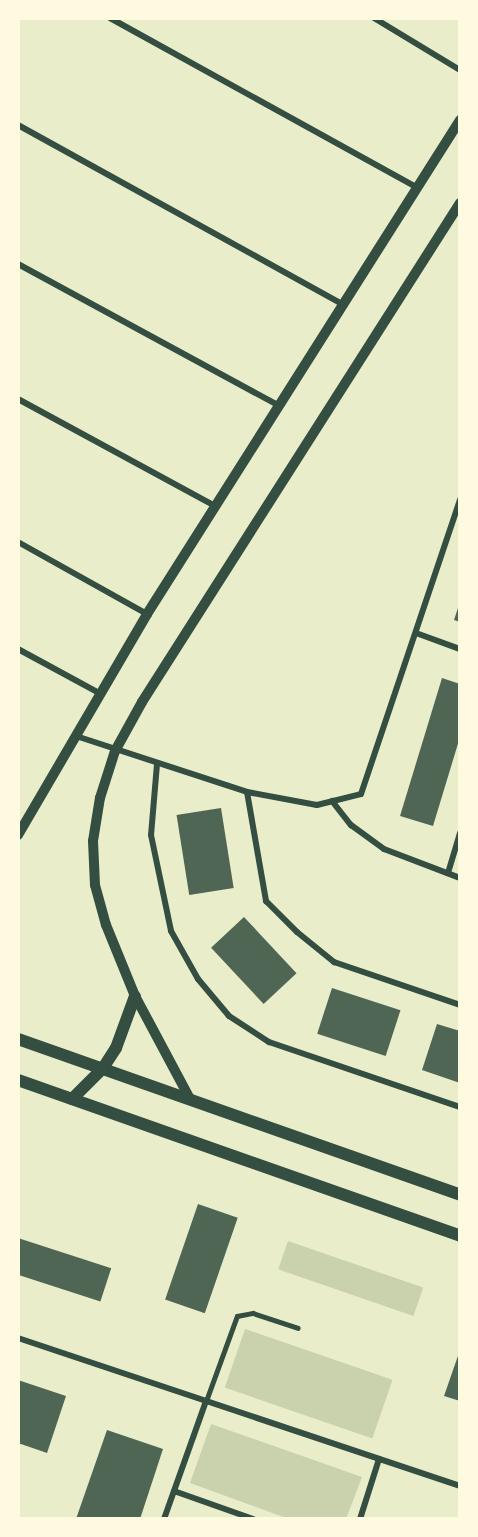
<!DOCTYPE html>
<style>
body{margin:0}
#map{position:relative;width:478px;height:1537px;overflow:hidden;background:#e9edc9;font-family:Mulish,sans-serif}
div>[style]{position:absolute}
.green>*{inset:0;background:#cad2ad;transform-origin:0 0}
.building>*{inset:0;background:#4f6655;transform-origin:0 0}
.service>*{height:4.5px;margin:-2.25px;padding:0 2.25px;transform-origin:2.25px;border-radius:2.25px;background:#344e41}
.minor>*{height:6px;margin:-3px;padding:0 3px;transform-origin:3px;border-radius:3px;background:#344e41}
.tertiary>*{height:10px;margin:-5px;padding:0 5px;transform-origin:5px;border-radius:5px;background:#344e41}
.secondary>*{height:12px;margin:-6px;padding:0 6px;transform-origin:6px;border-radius:6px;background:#344e41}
span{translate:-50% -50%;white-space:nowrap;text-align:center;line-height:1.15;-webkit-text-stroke:6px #fefae0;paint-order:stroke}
.frame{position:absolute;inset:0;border:20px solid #fefae0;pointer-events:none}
</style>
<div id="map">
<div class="green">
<i style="left:288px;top:1241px;width:143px;height:30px;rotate:19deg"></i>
<i style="left:245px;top:1329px;width:156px;height:62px;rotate:19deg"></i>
<i style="clip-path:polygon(211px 1424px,362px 1477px,346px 1519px,289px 1519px,190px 1483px)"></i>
</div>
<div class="building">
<i style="clip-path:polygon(460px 602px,460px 622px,454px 620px)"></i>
<i style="clip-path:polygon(442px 678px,460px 684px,460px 737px,433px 826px,400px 816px)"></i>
<i style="left:221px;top:808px;width:81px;height:45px;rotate:81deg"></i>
<i style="left:244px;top:917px;width:77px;height:45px;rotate:47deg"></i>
<i style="left:332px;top:988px;width:72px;height:48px;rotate:18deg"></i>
<i style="clip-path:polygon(437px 1024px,460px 1031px,460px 1083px,422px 1070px)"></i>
<i style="left:198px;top:1204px;width:42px;height:101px;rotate:19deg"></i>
<i style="left:18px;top:1238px;width:98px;height:35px;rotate:18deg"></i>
<i style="clip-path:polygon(460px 1350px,460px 1401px,444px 1396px)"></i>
<i style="clip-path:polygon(18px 1380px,66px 1396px,47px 1453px,18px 1443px)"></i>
<i style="clip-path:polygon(107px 1430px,163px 1449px,140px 1519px,76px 1519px)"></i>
</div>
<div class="service">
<i style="left:206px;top:1401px;width:90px;rotate:-70deg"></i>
<i style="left:237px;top:1316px;width:16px;rotate:-11deg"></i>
<i style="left:253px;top:1313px;width:47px;rotate:18.4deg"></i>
</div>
<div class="minor">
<i style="left:110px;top:18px;width:352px;rotate:28.9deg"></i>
<i style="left:374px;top:18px;width:100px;rotate:31.2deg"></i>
<i style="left:18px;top:125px;width:372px;rotate:28.9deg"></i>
<i style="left:18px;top:264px;width:297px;rotate:28.5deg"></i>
<i style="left:18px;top:399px;width:224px;rotate:28.5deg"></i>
<i style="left:18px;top:542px;width:148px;rotate:29.2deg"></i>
<i style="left:416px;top:633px;width:47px;rotate:20deg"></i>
<i style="left:18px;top:649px;width:92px;rotate:28.5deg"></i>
<i style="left:76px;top:736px;width:180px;rotate:18.1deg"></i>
<i style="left:247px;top:792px;width:71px;rotate:10.5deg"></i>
<i style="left:317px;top:805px;width:45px;rotate:-14deg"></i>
<i style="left:361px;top:794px;width:311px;rotate:-71.4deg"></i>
<i style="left:157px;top:764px;width:71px;rotate:94.8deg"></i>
<i style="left:151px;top:835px;width:98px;rotate:78.2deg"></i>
<i style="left:171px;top:931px;width:55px;rotate:60.6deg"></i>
<i style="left:198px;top:979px;width:48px;rotate:50deg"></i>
<i style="left:229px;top:1016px;width:48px;rotate:33deg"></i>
<i style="left:269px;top:1042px;width:202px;rotate:18.8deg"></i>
<i style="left:247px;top:792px;width:111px;rotate:80.1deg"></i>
<i style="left:266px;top:901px;width:44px;rotate:45deg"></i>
<i style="left:297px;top:932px;width:48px;rotate:39deg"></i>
<i style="left:334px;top:962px;width:133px;rotate:18.8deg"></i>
<i style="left:332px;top:801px;width:31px;rotate:52deg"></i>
<i style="left:351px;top:825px;width:41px;rotate:36deg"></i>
<i style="left:384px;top:849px;width:81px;rotate:20.9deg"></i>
<i style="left:448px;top:873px;width:42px;rotate:-73.3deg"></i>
<i style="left:18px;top:1338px;width:466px;rotate:18.5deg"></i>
<i style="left:174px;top:1491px;width:84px;rotate:19.5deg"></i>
<i style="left:164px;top:1519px;width:125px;rotate:-70.4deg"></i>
<i style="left:360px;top:1519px;width:63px;rotate:-72.4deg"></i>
</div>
<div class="tertiary">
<i style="left:18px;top:835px;width:256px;rotate:-59.7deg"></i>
<i style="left:147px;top:614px;width:585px;rotate:-57.64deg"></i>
<i style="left:189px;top:1097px;width:115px;rotate:-118.1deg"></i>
<i style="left:135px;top:996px;width:77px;rotate:-112.2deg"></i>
<i style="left:106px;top:925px;width:41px;rotate:-105.4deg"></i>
<i style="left:95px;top:885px;width:44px;rotate:-92.6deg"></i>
<i style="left:93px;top:841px;width:44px;rotate:-80.8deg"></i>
<i style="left:100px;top:798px;width:49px;rotate:-72.3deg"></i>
<i style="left:115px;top:751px;width:56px;rotate:-61.1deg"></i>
<i style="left:142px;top:702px;width:592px;rotate:-57.49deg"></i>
</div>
<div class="secondary">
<i style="left:18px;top:1039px;width:469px;rotate:19.4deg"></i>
<i style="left:18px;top:1080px;width:469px;rotate:19.4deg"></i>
<i style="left:72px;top:1099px;width:44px;rotate:-45deg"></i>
<i style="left:103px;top:1068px;width:24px;rotate:-57deg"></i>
<i style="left:116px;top:1048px;width:55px;rotate:-69.9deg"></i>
</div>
<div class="frame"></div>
</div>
